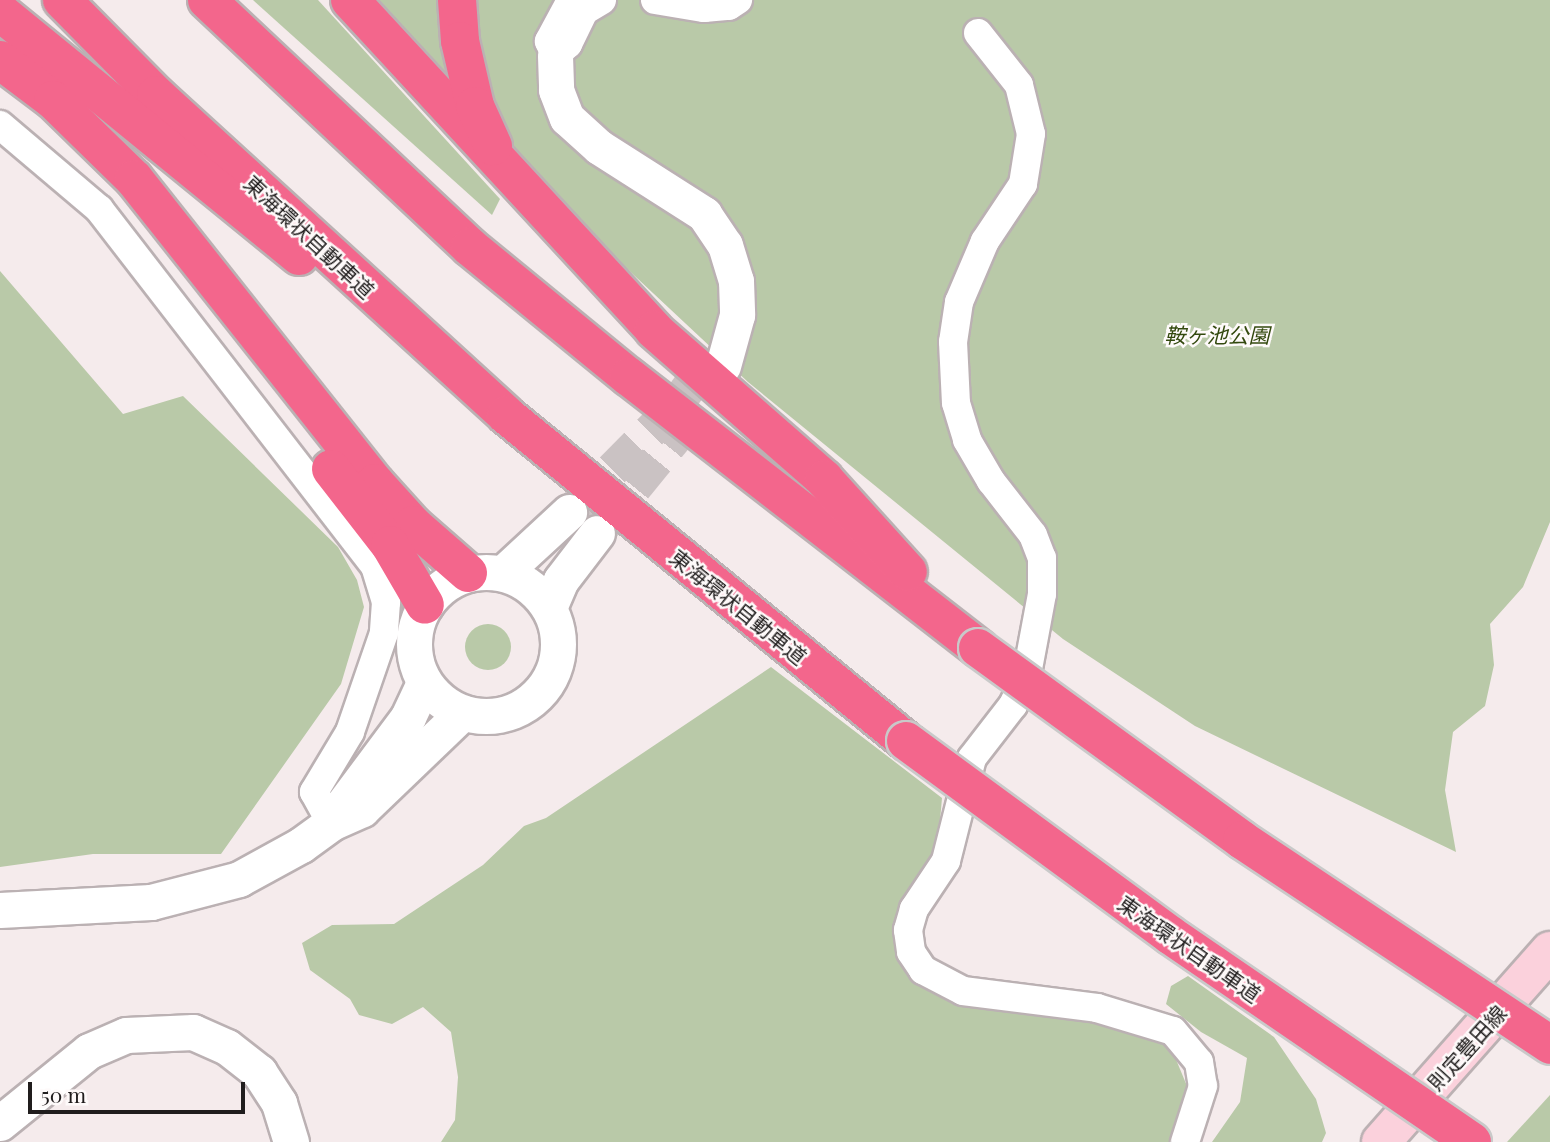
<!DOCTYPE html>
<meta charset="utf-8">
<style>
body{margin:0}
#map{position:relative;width:1550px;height:1142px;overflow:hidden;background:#f5ebec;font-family:"Playfair Display","Noto Sans JP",serif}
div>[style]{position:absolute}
.green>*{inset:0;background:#b9c9a8}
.round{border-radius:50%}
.tertiary-tunnel>*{height:35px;margin-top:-17.5px;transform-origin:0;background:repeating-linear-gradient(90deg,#cac2c3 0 35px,transparent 0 53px)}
.roads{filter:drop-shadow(2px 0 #bbb1b3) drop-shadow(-2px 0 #bbb1b3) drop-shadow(0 2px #bbb1b3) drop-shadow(0 -2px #bbb1b3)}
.minor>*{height:28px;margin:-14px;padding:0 14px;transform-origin:14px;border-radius:14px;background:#fff}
.tertiary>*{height:35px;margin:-17.5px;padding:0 17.5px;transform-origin:17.5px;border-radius:17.5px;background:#fff}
.tertiary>.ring{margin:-17.5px;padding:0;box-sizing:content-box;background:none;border:35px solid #fff;border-radius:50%}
.secondary>*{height:38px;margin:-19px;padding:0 19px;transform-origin:19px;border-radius:19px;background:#fbd1dc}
.motorway>*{height:38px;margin:-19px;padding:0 19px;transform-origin:19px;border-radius:19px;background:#f3668c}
.bridges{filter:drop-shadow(2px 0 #c9c9c9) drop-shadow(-2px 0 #c9c9c9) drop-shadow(0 2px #c9c9c9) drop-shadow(0 -2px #c9c9c9)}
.motorway-bridge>*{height:38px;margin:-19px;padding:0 19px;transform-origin:19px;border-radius:19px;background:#f3668c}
span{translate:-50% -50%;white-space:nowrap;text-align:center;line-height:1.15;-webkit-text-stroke:5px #fefafa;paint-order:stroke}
.street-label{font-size:21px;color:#201d1d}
.park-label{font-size:21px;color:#33490e;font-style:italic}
.scale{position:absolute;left:28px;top:1082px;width:217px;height:32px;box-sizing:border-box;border:4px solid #201d1d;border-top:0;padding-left:9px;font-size:21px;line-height:24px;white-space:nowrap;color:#201d1d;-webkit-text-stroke:5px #fefafa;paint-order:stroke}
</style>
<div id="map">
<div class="green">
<i style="clip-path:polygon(253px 0,318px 0,500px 199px,492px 215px)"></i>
<i style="clip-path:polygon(340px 0,1550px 0,1550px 522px,1523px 587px,1490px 624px,1494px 665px,1485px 706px,1453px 732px,1445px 790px,1456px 852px,1195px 726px,1063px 639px,748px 382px)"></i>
<i style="clip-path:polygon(0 271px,123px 414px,183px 396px,338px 547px,357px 580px,364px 607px,341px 684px,221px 854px,93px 854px,0 867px)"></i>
<i class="round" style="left:465px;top:624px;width:46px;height:46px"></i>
<i style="clip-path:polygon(771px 667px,942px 798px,938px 843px,902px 902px,897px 934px,903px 968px,914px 983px,959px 1003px,1094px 1019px,1170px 1045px,1187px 1086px,1170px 1142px,441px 1142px,455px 1120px,458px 1077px,451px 1032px,423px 1007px,392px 1024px,359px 1015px,350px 999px,310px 970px,302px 943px,332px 925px,394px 924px,483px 865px,524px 826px,546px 818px)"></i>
<i style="clip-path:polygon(1188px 976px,1274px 1037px,1316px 1099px,1326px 1133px,1322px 1142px,1212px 1142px,1240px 1102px,1247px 1058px,1201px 1032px,1166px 1004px,1171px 986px)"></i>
<i style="clip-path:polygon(1550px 1095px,1550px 1142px,1507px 1142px)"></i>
</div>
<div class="tertiary-tunnel">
<i style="left:575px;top:507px;width:144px;rotate:-45.3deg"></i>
<i style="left:676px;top:405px;width:60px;rotate:-54.5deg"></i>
<i style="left:601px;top:528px;width:133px;rotate:-50.8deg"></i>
</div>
<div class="roads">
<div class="minor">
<i style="left:571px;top:0;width:47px;rotate:118.2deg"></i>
<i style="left:549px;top:41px;width:16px;rotate:68deg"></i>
<i style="left:555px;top:56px;width:18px;rotate:-43deg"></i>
<i style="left:568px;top:44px;width:37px;rotate:-64deg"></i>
<i style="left:584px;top:11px;width:21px;rotate:-31deg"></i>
<i style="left:655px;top:0;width:50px;rotate:9.3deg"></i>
<i style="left:704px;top:8px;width:25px;rotate:-5deg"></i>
<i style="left:729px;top:6px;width:11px;rotate:-34deg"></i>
<i style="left:978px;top:33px;width:66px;rotate:51.7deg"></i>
<i style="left:1019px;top:85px;width:50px;rotate:76.2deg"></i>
<i style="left:1031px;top:134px;width:51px;rotate:99.1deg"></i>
<i style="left:1023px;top:184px;width:69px;rotate:123.7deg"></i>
<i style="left:985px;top:241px;width:66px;rotate:113.1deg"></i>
<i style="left:959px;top:302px;width:40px;rotate:98.5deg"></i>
<i style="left:953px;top:342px;width:61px;rotate:87.2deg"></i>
<i style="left:956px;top:403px;width:39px;rotate:73deg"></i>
<i style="left:967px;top:440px;width:48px;rotate:59.7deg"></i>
<i style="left:991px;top:481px;width:68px;rotate:52.1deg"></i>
<i style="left:1033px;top:535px;width:25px;rotate:69deg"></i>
<i style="left:1042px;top:558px;width:36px;rotate:90deg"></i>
<i style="left:1042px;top:594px;width:81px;rotate:100.6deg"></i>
<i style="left:1027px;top:674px;width:34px;rotate:114deg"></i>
<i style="left:1013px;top:705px;width:67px;rotate:127.7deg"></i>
<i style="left:972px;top:758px;width:106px;rotate:104.2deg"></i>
<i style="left:946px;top:861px;width:58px;rotate:123.7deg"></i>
<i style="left:914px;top:909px;width:22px;rotate:106deg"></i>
<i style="left:908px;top:930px;width:22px;rotate:82deg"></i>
<i style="left:911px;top:952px;width:22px;rotate:56deg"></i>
<i style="left:923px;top:970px;width:45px;rotate:27.7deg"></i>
<i style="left:963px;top:991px;width:135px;rotate:7.2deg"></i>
<i style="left:1097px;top:1008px;width:79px;rotate:16.8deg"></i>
<i style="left:1173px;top:1031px;width:40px;rotate:50deg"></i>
<i style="left:1199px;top:1062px;width:24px;rotate:81deg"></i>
<i style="left:1203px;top:1086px;width:59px;rotate:107.8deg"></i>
<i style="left:0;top:125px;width:130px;rotate:40.3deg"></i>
<i style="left:99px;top:209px;width:451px;rotate:52.3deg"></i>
<i style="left:375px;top:566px;width:38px;rotate:73deg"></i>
<i style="left:386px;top:602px;width:31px;rotate:94deg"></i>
<i style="left:384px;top:633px;width:105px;rotate:109deg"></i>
<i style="left:350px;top:732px;width:70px;rotate:121deg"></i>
<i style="left:314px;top:792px;width:35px;rotate:61deg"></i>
</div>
<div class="tertiary">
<i style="left:555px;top:56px;width:34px;rotate:88deg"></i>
<i style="left:556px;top:90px;width:30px;rotate:69deg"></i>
<i style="left:567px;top:118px;width:43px;rotate:42.2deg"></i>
<i style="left:599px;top:147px;width:125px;rotate:32.5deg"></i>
<i style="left:704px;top:214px;width:37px;rotate:56deg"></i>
<i style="left:725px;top:245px;width:38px;rotate:73deg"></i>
<i style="left:736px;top:281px;width:34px;rotate:88deg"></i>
<i style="left:737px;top:315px;width:53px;rotate:105.4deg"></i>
<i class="ring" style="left:414px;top:572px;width:109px;height:109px"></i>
<i style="left:503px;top:573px;width:90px;rotate:-42.7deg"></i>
<i style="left:549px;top:608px;width:30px;rotate:-67deg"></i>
<i style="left:561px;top:580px;width:59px;rotate:-52.5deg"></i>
<i style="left:338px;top:811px;width:117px;rotate:-53.3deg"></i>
<i style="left:408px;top:717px;width:38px;rotate:-65deg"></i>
<i style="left:0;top:910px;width:151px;rotate:-3deg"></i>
<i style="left:151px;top:902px;width:91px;rotate:-14.6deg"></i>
<i style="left:239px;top:879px;width:71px;rotate:-28.7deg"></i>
<i style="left:301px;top:845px;width:37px;rotate:-36deg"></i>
<i style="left:331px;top:823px;width:34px;rotate:-24deg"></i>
<i style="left:362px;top:809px;width:139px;rotate:-43.8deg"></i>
<i style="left:0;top:1123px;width:114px;rotate:-39deg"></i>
<i style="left:89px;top:1051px;width:40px;rotate:-23.4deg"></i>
<i style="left:126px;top:1035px;width:67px;rotate:-2.6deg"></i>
<i style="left:193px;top:1032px;width:37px;rotate:24deg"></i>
<i style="left:227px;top:1047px;width:41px;rotate:38deg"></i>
<i style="left:259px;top:1072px;width:37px;rotate:57deg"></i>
<i style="left:279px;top:1103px;width:41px;rotate:72.9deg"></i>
</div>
<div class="secondary">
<i style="left:1381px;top:1142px;width:255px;rotate:-48.5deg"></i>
</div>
<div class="motorway">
<i style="left:62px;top:0;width:134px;rotate:45.3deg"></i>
<i style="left:156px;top:95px;width:474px;rotate:42.4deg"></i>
<i style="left:506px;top:415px;width:516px;rotate:39.18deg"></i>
<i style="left:207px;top:0;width:361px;rotate:43.2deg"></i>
<i style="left:470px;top:247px;width:205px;rotate:39.3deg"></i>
<i style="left:629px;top:377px;width:442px;rotate:37.8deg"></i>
<i style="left:350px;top:0;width:449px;rotate:47.3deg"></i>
<i style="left:654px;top:330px;width:226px;rotate:41.2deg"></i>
<i style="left:824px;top:479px;width:125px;rotate:47.9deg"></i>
<i style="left:457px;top:0;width:41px;rotate:85.8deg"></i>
<i style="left:460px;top:41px;width:67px;rotate:77deg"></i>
<i style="left:475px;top:106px;width:44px;rotate:65.8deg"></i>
<i style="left:0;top:12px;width:386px;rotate:39.2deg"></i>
<i style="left:0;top:60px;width:66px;rotate:37deg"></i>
<i style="left:53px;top:100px;width:113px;rotate:44.3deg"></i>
<i style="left:134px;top:179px;width:388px;rotate:51.6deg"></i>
<i style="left:375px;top:483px;width:57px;rotate:47.9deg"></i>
<i style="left:413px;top:525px;width:73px;rotate:41.1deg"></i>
<i style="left:331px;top:469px;width:96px;rotate:52.2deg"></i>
<i style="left:390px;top:545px;width:69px;rotate:59.7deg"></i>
</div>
</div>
<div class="bridges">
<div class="motorway-bridge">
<i style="left:978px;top:648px;width:326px;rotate:36deg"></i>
<i style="left:1242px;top:840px;width:370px;rotate:33.6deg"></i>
<i style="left:906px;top:741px;width:328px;rotate:36.3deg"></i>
<i style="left:1170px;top:935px;width:366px;rotate:34.4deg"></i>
</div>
</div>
<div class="street-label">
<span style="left:310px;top:236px;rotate:43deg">東海環状自動車道</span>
<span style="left:739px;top:606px;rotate:39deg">東海環状自動車道</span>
<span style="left:1190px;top:948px;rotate:35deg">東海環状自動車道</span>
<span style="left:1466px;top:1047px;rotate:-48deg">則定豊田線</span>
</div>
<div class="park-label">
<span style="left:1217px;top:334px">鞍ヶ池公園</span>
</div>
<div class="scale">50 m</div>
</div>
